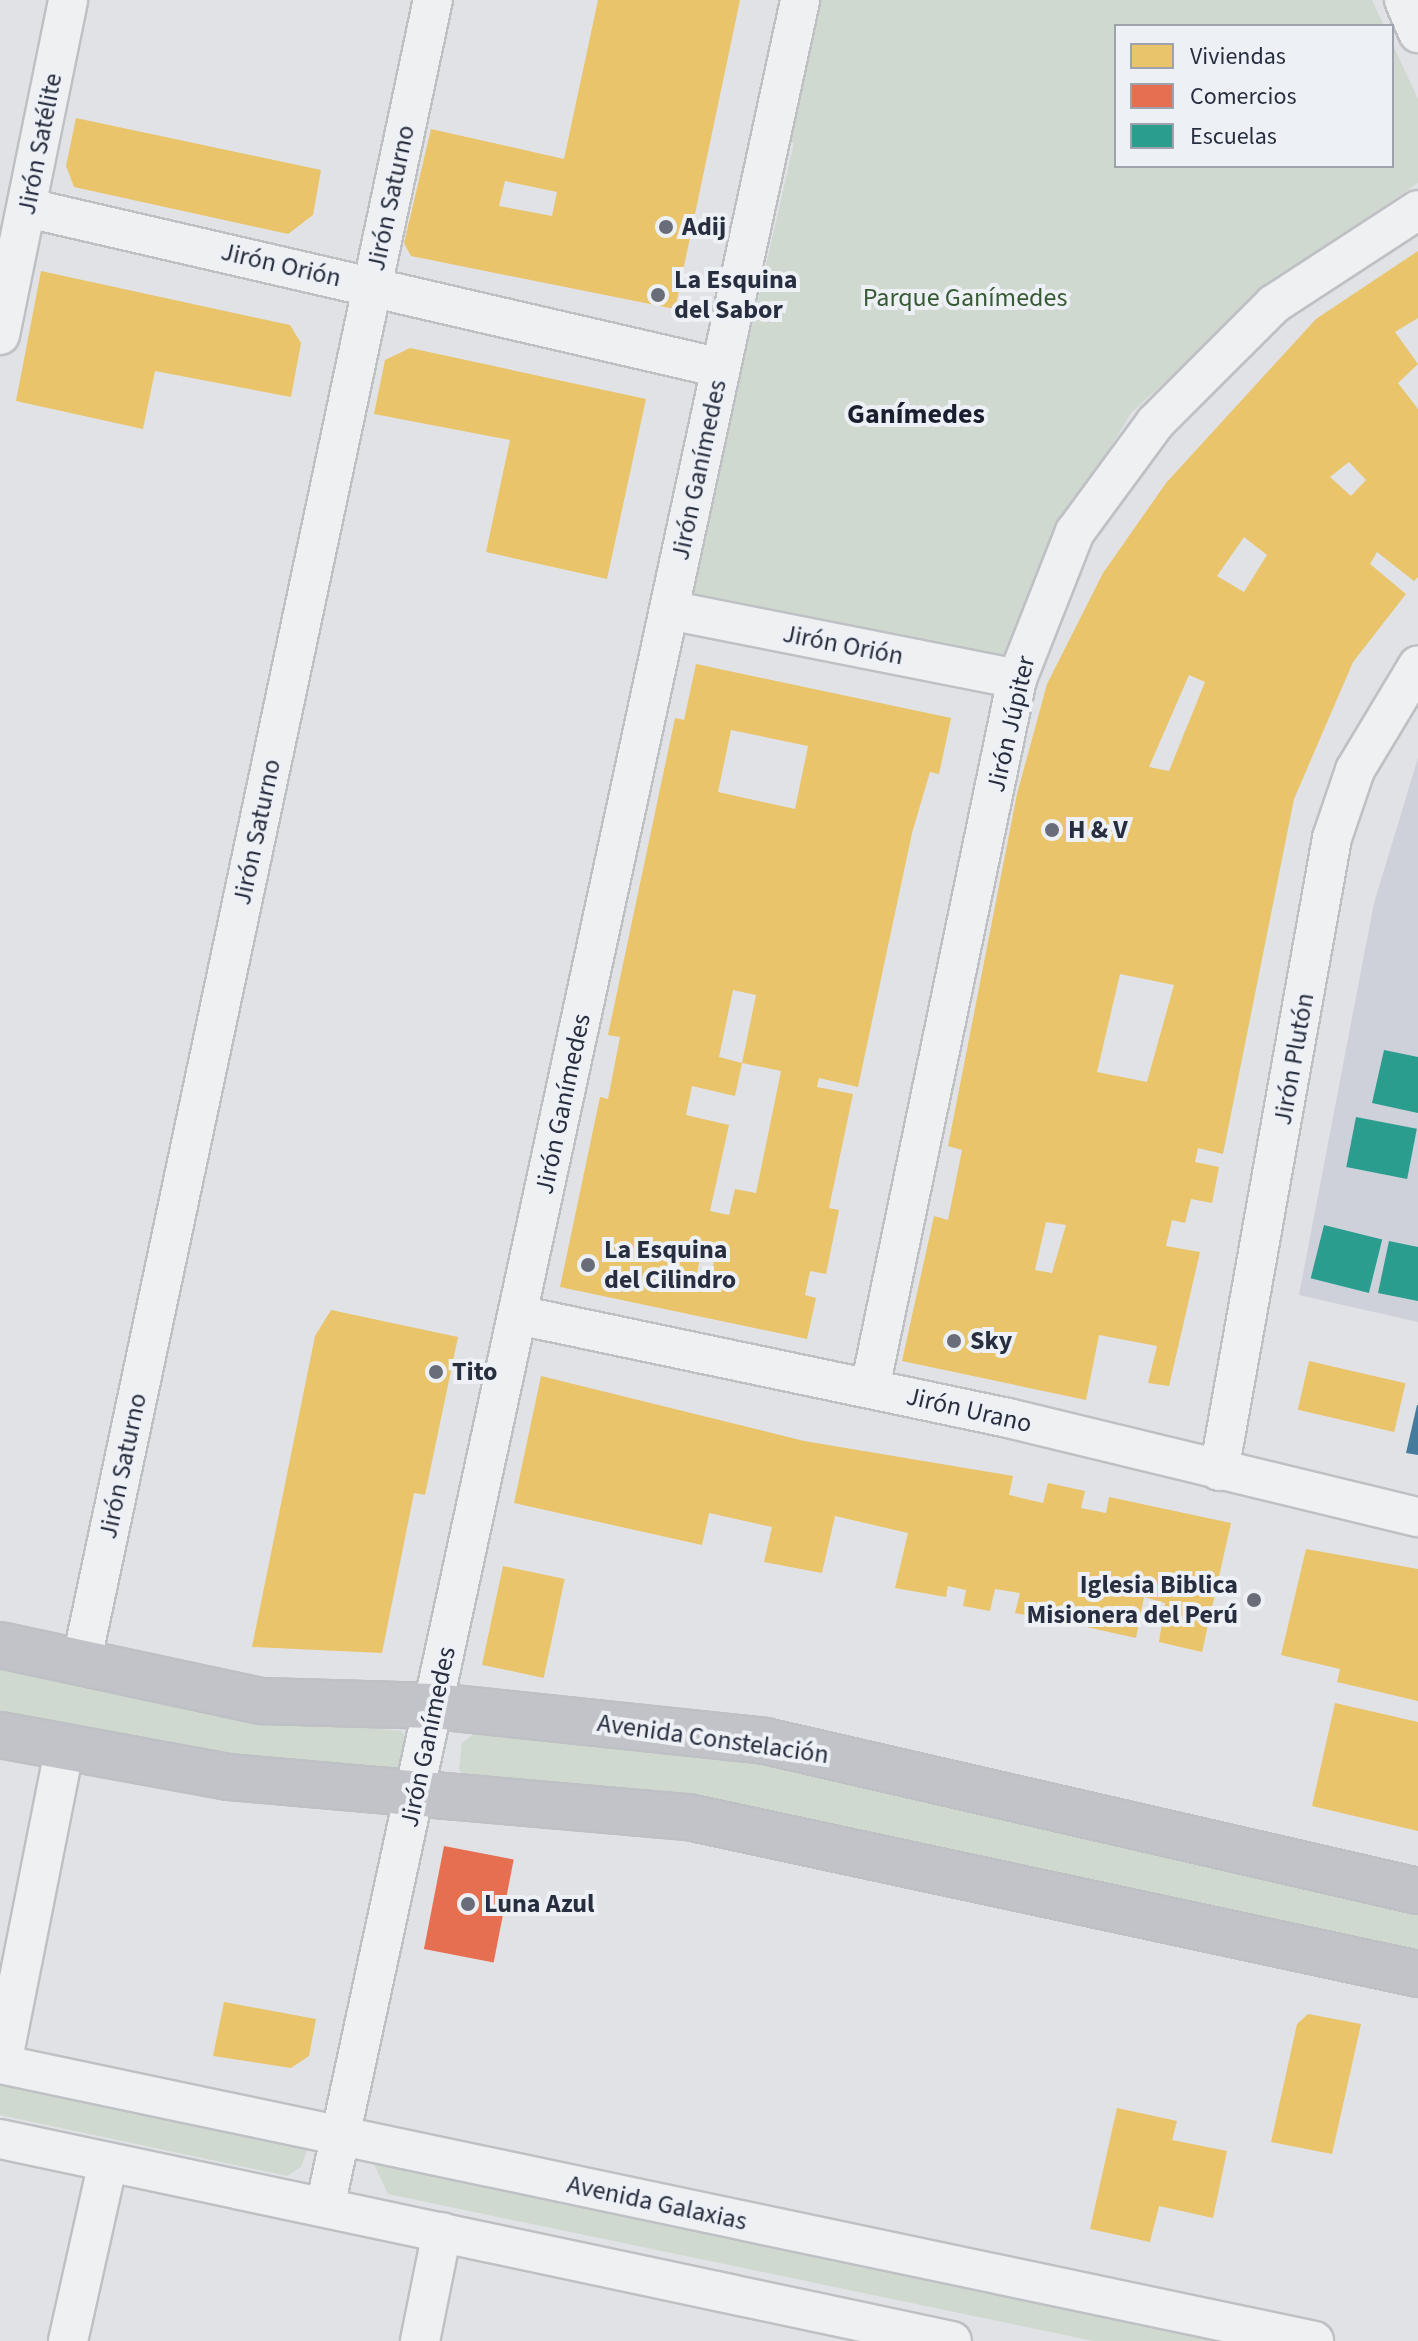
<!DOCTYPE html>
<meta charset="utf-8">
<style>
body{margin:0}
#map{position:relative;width:1418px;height:2341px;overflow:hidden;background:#e0e2e6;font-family:"Source Sans 3",sans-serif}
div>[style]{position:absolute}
.built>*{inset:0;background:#ced1d9}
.green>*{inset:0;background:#d0d9d0}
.homes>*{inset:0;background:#e9c46a;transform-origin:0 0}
.shops>*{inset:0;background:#e76f51;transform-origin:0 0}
.schools>*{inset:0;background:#2a9d8f;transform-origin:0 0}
.public>*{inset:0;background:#457b9d}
.roads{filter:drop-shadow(2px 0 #bec0c4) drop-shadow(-2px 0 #bec0c4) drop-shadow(0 2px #bec0c4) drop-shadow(0 -2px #bec0c4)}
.street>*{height:38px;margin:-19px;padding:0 19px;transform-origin:19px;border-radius:19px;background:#eff0f2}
.secondary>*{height:44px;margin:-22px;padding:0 22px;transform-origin:22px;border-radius:22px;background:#c1c3c8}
.dots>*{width:22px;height:22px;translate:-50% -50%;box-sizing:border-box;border:4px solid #edf0f5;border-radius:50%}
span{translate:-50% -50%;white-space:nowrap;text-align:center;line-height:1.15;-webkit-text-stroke:8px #edf0f5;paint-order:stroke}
.street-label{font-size:26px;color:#272e3f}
.poi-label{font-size:26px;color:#272e3f;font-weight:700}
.left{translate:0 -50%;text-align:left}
.right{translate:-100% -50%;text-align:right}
.park-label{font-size:26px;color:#395b34}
.neighbourhood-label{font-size:28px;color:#191f2f;font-weight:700}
.legend{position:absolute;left:1114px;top:24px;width:280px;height:144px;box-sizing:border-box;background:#edf0f5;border:2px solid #9ea2ac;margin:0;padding:10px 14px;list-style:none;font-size:24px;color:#272e3f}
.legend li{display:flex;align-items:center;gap:16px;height:40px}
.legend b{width:40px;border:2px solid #9ea2ac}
</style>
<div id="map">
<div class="built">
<i style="clip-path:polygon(1418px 758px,1418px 1322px,1299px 1295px,1374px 903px)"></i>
</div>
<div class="green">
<i style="clip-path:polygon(809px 0,1372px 0,1384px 26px,1116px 26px,1116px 166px,1392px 166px,1392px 43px,1418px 99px,1418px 183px,1282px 275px,1131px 413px,1040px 566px,1002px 659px,689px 599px,794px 143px,780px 139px)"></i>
<i style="clip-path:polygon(0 1663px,264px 1718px,402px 1731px,410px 1744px,400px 1770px,380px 1777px,0 1721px)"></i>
<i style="clip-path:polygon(477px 1731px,783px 1766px,1418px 1900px,1418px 1958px,470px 1780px,459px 1770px,462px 1743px)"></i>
<i style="clip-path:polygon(0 2079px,308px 2147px,301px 2167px,287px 2176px,0 2115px)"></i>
<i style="clip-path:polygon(386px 2156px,1273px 2341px,1094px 2341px,388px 2194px,374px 2164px)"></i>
</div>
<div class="homes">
<i style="clip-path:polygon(evenodd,598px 0,740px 0,675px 309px,411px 256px,404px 243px,431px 129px,564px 159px,598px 0,505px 181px,557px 192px,552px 216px,499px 206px,505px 181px)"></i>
<i style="clip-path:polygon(76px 118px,321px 170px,313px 215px,288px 234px,74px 187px,66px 166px)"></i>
<i style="clip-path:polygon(evenodd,1418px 251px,1418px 318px,1395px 332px,1418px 364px,1398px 383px,1418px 409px,1418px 577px,1414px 581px,1377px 552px,1370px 564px,1406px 594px,1353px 662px,1294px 799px,1223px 1154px,1198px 1148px,1195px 1162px,1219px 1167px,1212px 1203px,1191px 1199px,1185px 1223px,1172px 1220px,1166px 1246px,1200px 1252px,1169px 1386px,1148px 1383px,1157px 1346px,1099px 1335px,1086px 1400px,902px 1361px,934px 1216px,948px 1220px,962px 1150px,948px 1146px,1017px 794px,1047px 684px,1103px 573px,1166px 483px,1316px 319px,1418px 251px,1349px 462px,1366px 480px,1351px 496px,1330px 477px,1349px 462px,1418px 251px,1244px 537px,1267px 555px,1244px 592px,1217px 576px,1244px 537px,1418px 251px,1189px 675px,1205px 682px,1169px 771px,1149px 767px,1189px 675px,1418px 251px,1120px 974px,1174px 985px,1147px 1082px,1097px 1072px,1120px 974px,1418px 251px,1046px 1222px,1066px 1225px,1052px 1273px,1035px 1270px,1046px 1222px)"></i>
<i style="clip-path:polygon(41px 271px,290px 325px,301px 343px,291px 397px,155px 371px,143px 429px,16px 401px)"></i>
<i style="clip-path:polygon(410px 348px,646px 399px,607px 579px,486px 552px,510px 440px,374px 414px,385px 360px)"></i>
<i style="clip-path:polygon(evenodd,696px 664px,951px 718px,939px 774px,930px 772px,912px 833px,858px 1087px,819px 1078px,817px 1087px,853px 1094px,829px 1208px,839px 1210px,826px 1274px,810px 1271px,805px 1295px,816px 1298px,807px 1339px,560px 1287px,600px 1097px,608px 1099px,620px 1037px,608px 1035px,675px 718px,684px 720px,696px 664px,731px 730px,808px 746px,795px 809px,718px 792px,731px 730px,696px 664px,733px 990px,756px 995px,742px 1063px,781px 1071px,756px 1193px,735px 1189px,729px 1215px,710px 1211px,729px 1125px,686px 1115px,692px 1086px,735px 1096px,742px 1063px,719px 1057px,733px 990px,696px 664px,702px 1249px,716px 1251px,709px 1285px,695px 1282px,702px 1249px)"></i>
<i style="clip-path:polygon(331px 1310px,458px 1337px,425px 1495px,414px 1493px,382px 1653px,252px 1647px,315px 1336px)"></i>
<i style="left:1309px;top:1361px;width:99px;height:50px;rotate:13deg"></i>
<i style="clip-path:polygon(541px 1376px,804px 1441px,1013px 1476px,1009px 1495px,1043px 1503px,1048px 1483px,1085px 1491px,1081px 1508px,1106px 1513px,1109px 1497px,1231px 1523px,1202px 1652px,1159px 1642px,1165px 1603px,1144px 1597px,1136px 1638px,1082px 1626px,1085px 1611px,1060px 1605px,1057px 1621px,1015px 1613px,1020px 1593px,995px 1589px,990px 1611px,963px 1606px,966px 1590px,948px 1586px,946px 1597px,895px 1588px,908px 1533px,835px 1516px,822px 1573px,764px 1562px,772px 1527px,709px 1513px,702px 1545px,514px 1503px)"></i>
<i style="clip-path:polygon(1306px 1549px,1418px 1569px,1418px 1701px,1337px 1682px,1340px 1669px,1281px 1655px)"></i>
<i style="left:503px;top:1566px;width:63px;height:101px;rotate:12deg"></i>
<i style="clip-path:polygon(1335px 1703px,1418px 1722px,1418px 1831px,1312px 1806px)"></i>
<i style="clip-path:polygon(224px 2002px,316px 2019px,309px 2056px,291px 2068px,213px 2056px)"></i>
<i style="clip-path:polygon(1308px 2014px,1361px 2024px,1332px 2154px,1271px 2142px,1297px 2024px)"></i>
<i style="clip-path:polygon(1117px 2108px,1177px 2121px,1172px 2140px,1227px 2151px,1213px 2218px,1159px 2206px,1150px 2242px,1090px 2229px)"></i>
</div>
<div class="shops">
<i style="left:444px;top:1846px;width:71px;height:105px;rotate:11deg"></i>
</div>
<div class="schools">
<i style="clip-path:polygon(1384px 1050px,1418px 1057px,1418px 1113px,1372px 1103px)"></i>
<i style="left:1356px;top:1117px;width:62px;height:51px;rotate:11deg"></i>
<i style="left:1324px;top:1225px;width:60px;height:55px;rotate:14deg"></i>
<i style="clip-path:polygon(1389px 1241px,1418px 1247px,1418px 1301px,1378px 1293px)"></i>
</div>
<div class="public">
<i style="clip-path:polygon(1417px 1405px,1418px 1405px,1418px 1455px,1406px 1453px)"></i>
</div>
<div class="roads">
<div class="street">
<i style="left:1404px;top:0;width:36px;rotate:67deg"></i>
<i style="left:28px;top:208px;width:711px;rotate:13deg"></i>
<i style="left:0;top:335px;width:342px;rotate:-78.5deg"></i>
<i style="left:669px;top:610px;width:355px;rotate:11.2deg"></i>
<i style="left:518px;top:1315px;width:501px;rotate:11.87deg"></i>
<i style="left:1008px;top:1418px;width:422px;rotate:13.6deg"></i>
<i style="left:870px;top:1388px;width:724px;rotate:-78.29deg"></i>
<i style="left:1017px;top:679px;width:158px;rotate:-68.5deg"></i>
<i style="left:1075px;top:532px;width:135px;rotate:-53.7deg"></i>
<i style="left:1155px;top:423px;width:168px;rotate:-45deg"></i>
<i style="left:1274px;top:304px;width:172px;rotate:-33.1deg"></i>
<i style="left:1219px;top:1471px;width:643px;rotate:-79.88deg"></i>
<i style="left:1332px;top:838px;width:72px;rotate:-71.3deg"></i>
<i style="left:1355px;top:770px;width:122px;rotate:-59deg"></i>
<i style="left:81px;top:1664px;width:1701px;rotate:-78.06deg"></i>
<i style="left:0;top:2064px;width:1343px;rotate:11.9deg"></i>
<i style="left:2px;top:2064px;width:318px;rotate:-78.8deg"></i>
<i style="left:0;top:2139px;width:973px;rotate:11.98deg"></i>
<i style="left:325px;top:2207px;width:2258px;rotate:-77.85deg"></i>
<i style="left:68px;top:2341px;width:183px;rotate:-77.4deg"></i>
<i style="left:420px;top:2341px;width:111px;rotate:-78.6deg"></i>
</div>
<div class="secondary">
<i style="left:0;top:1645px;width:268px;rotate:12.1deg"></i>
<i style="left:262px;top:1701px;width:172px;rotate:1.7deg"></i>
<i style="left:434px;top:1706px;width:333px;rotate:6deg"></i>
<i style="left:765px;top:1741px;width:670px;rotate:12.94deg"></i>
<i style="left:0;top:1735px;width:233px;rotate:10.4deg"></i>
<i style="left:229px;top:1777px;width:461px;rotate:5deg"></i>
<i style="left:688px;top:1817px;width:747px;rotate:12.14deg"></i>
</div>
</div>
<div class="dots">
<i style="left:666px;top:227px;background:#686d79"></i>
<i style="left:658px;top:295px;background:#686d79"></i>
<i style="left:1052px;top:830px;background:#686d79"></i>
<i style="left:588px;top:1265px;background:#686d79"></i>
<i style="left:954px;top:1341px;background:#686d79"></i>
<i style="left:436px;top:1372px;background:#686d79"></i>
<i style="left:1254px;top:1600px;background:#686d79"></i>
<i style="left:468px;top:1904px;background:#686d79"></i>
</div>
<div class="street-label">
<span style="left:40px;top:144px;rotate:-79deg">Jirón Satélite</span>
<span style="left:391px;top:198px;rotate:-78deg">Jirón Saturno</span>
<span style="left:281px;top:265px;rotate:13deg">Jirón Orión</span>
<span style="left:699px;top:470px;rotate:-78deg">Jirón Ganímedes</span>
<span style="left:843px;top:645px;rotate:11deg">Jirón Orión</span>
<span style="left:1011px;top:724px;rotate:-77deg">Jirón Júpiter</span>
<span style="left:257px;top:832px;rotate:-78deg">Jirón Saturno</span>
<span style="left:1294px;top:1059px;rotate:-80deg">Jirón Plutón</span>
<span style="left:563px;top:1104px;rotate:-78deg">Jirón Ganímedes</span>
<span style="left:969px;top:1410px;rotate:13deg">Jirón Urano</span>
<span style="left:123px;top:1466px;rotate:-78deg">Jirón Saturno</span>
<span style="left:428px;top:1737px;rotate:-78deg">Jirón Ganímedes</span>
<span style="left:713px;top:1739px;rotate:8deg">Avenida Constelación</span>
<span style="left:657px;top:2203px;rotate:12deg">Avenida Galaxias</span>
</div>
<div class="poi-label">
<span class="left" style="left:682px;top:227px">Adij</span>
<span class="left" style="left:674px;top:295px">La Esquina<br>del Sabor</span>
<span class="left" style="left:1068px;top:830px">H &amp; V</span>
<span class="left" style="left:604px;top:1265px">La Esquina<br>del Cilindro</span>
<span class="left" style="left:970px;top:1341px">Sky</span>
<span class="left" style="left:452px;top:1372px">Tito</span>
<span class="right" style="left:1238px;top:1600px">Iglesia Biblica<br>Misionera del Perú</span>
<span class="left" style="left:484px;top:1904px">Luna Azul</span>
</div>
<div class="park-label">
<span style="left:965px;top:298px">Parque Ganímedes</span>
</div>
<div class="neighbourhood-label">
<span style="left:916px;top:414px">Ganímedes</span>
</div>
<ul class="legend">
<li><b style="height:22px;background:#e9c46a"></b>Viviendas</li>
<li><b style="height:22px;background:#e76f51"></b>Comercios</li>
<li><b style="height:22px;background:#2a9d8f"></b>Escuelas</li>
</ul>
</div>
